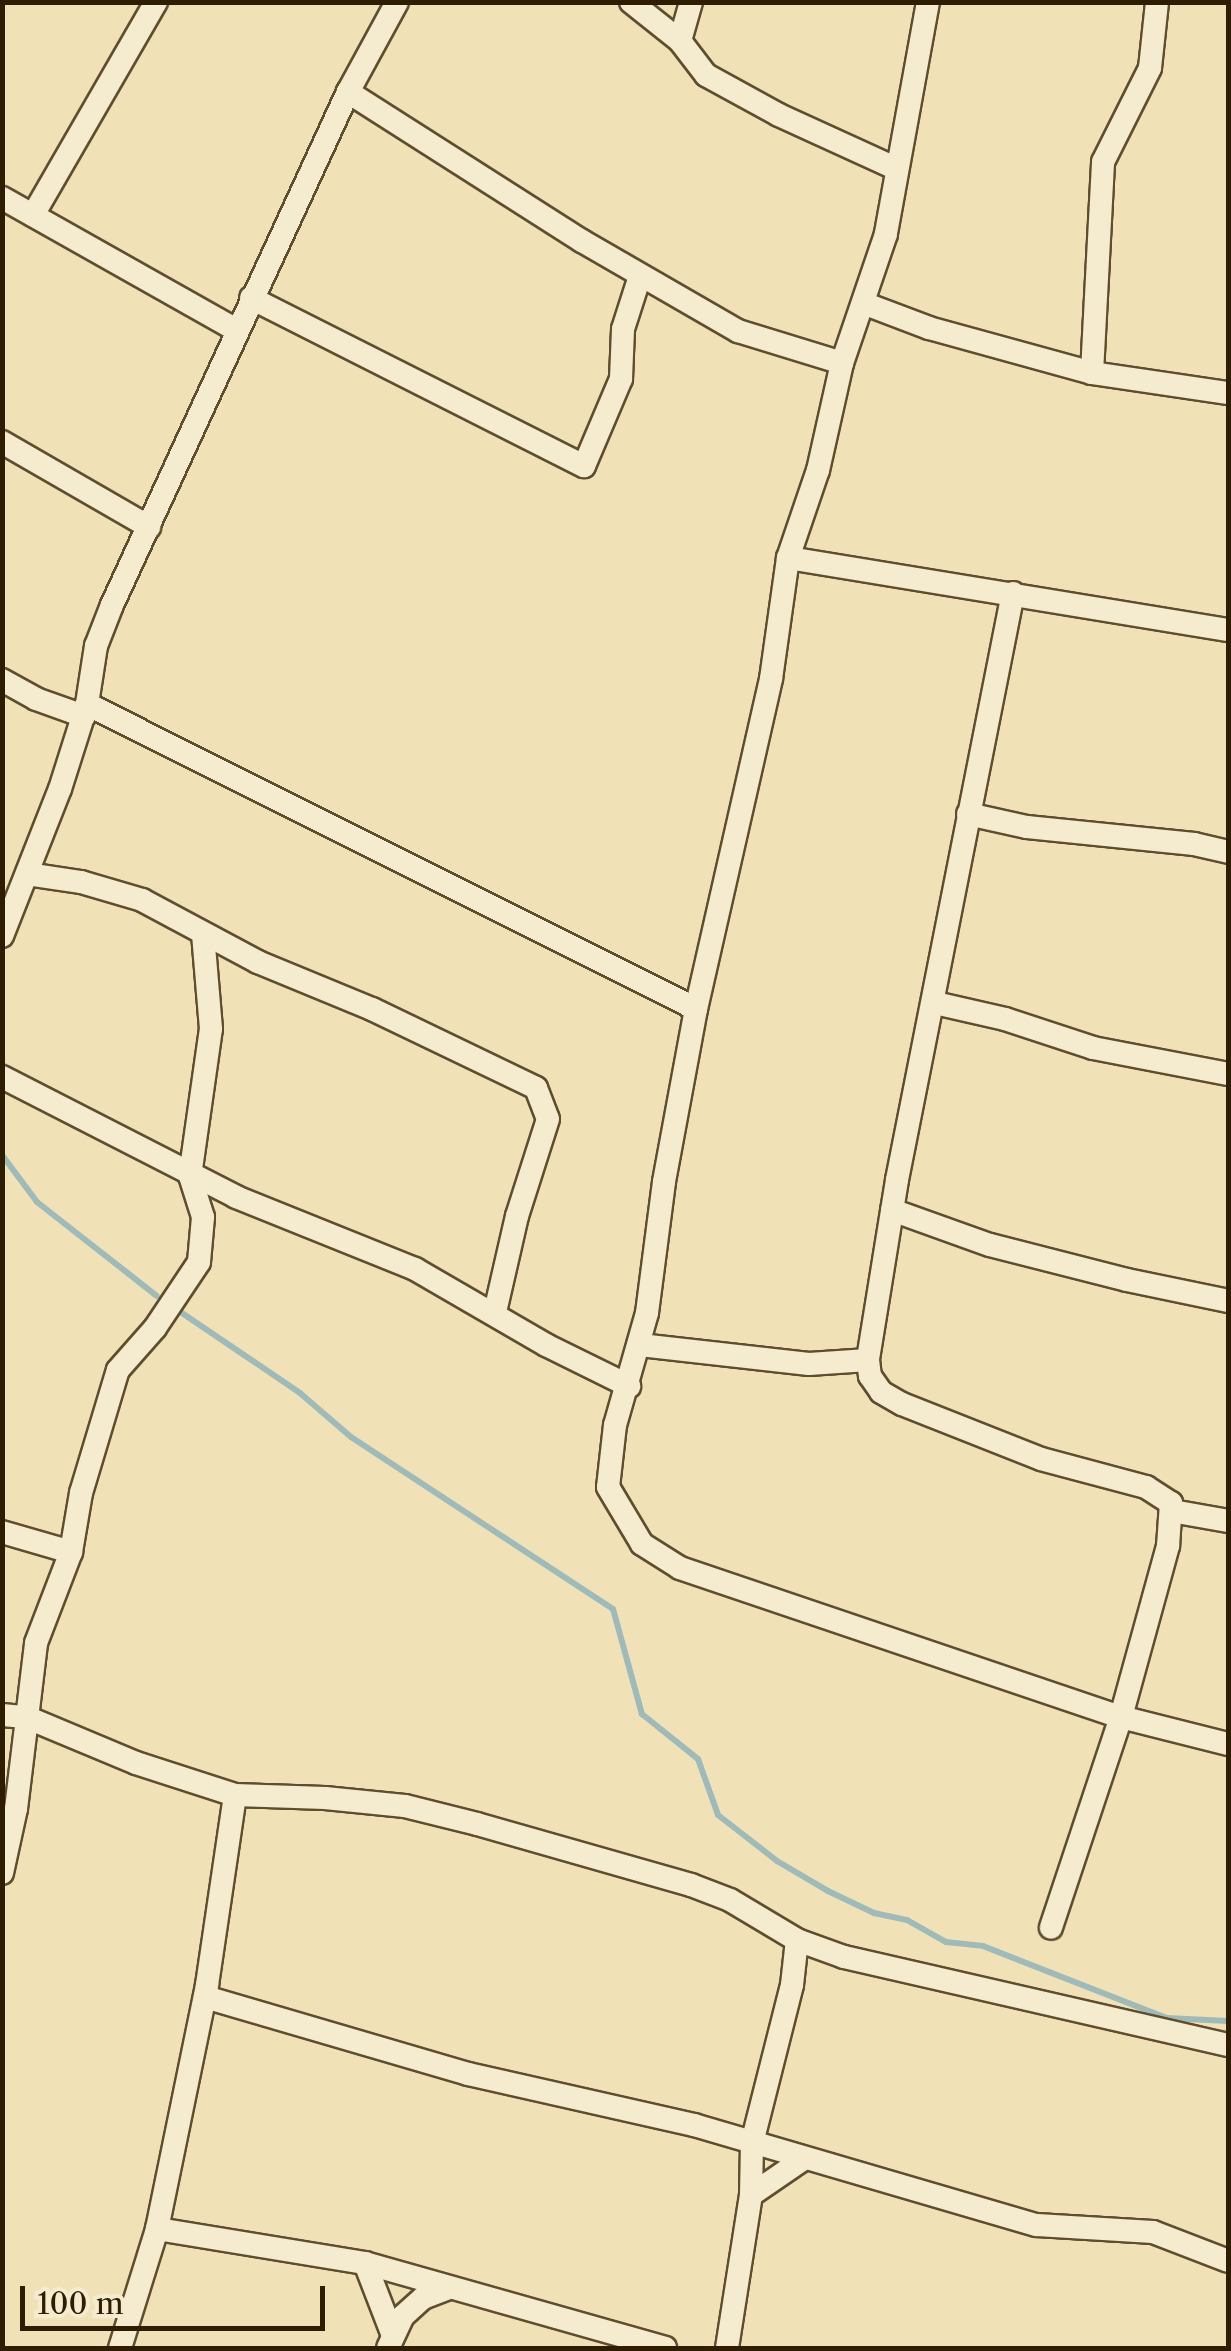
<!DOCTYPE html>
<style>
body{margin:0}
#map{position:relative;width:1231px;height:2351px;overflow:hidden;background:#f0e2b6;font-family:"Libre Caslon Text",serif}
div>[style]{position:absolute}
.stream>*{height:6px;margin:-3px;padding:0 3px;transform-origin:3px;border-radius:3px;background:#9fbbb9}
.roads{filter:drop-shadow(2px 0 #5f4e2e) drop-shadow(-2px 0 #5f4e2e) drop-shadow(0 2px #5f4e2e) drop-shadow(0 -2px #5f4e2e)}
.minor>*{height:22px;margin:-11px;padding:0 11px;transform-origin:11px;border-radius:11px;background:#f5ecd0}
span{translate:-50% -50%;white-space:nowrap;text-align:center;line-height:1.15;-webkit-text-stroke:9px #f5ecd0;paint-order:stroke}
.frame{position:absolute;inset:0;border:5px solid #2f1d01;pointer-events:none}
.scale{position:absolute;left:20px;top:2286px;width:305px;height:45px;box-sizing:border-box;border:5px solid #2f1d01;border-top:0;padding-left:12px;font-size:30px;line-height:35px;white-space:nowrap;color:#2f1d01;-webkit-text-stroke:8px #f5ecd0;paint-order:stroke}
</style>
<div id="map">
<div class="stream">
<i style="left:2px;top:1155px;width:59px;rotate:53.3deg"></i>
<i style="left:37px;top:1202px;width:152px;rotate:38.1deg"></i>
<i style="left:182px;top:1313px;width:143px;rotate:34.1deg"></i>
<i style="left:300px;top:1393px;width:67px;rotate:40.8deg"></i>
<i style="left:351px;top:1437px;width:313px;rotate:33.3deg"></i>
<i style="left:613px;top:1609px;width:109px;rotate:74.6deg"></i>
<i style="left:642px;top:1714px;width:72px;rotate:38.8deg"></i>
<i style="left:698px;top:1759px;width:59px;rotate:70.3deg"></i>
<i style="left:718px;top:1815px;width:75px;rotate:37.9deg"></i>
<i style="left:777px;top:1861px;width:59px;rotate:30.5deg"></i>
<i style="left:828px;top:1891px;width:51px;rotate:25.6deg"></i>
<i style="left:874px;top:1913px;width:34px;rotate:12deg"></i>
<i style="left:907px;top:1920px;width:45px;rotate:29.4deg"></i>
<i style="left:946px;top:1942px;width:37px;rotate:6deg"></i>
<i style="left:983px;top:1946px;width:198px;rotate:21.4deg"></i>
<i style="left:1167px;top:2018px;width:61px;rotate:2.8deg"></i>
</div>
<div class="roads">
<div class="minor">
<i style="left:631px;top:2px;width:63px;rotate:38.5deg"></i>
<i style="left:680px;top:41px;width:43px;rotate:52.6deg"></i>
<i style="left:706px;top:75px;width:83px;rotate:28.7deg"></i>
<i style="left:779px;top:115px;width:128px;rotate:24.6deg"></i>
<i style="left:928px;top:2px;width:236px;rotate:100.3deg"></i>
<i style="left:886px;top:234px;width:136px;rotate:108.8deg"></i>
<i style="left:842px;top:363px;width:110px;rotate:102.6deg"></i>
<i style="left:818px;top:470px;width:93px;rotate:108.8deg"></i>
<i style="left:788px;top:558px;width:122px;rotate:98deg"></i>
<i style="left:771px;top:679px;width:338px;rotate:102.8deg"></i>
<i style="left:696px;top:1009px;width:176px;rotate:100.5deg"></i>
<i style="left:664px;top:1182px;width:132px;rotate:97.4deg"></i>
<i style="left:647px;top:1313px;width:116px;rotate:105.9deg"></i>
<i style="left:615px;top:1425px;width:62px;rotate:96.4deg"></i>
<i style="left:608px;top:1487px;width:66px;rotate:59.2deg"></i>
<i style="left:642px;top:1544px;width:45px;rotate:32.3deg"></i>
<i style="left:680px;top:1568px;width:465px;rotate:18.7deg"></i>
<i style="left:1121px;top:1717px;width:110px;rotate:14.2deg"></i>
<i style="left:680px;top:41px;width:41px;rotate:-74.2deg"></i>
<i style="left:348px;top:92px;width:277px;rotate:32.5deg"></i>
<i style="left:582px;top:241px;width:180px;rotate:30deg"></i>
<i style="left:738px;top:331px;width:109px;rotate:17.1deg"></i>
<i style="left:2px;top:198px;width:269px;rotate:29.4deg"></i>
<i style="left:33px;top:215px;width:246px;rotate:-60deg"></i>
<i style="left:251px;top:298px;width:373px;rotate:26.8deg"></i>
<i style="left:584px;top:466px;width:95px;rotate:-67deg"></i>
<i style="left:621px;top:379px;width:50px;rotate:-87.7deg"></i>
<i style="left:623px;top:329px;width:56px;rotate:-72.2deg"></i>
<i style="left:863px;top:303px;width:71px;rotate:20.7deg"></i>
<i style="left:929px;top:328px;width:169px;rotate:15.4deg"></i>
<i style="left:1092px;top:373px;width:137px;rotate:8.4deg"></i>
<i style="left:1092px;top:373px;width:211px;rotate:-87deg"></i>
<i style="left:1103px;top:162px;width:105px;rotate:-63.4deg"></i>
<i style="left:1150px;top:68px;width:66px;rotate:-83.9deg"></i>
<i style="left:2px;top:442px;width:170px;rotate:30deg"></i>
<i style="left:788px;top:558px;width:446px;rotate:9.3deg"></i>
<i style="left:1013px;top:593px;width:598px;rotate:101.18deg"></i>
<i style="left:897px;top:1180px;width:182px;rotate:99.2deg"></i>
<i style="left:868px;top:1360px;width:16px;rotate:83deg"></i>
<i style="left:870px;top:1376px;width:19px;rotate:55deg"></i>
<i style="left:881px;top:1392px;width:24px;rotate:30deg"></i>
<i style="left:902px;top:1404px;width:149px;rotate:21.6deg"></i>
<i style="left:1041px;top:1459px;width:109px;rotate:14.9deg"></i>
<i style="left:1146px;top:1487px;width:30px;rotate:33deg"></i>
<i style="left:1171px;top:1503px;width:43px;rotate:94deg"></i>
<i style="left:1168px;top:1546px;width:177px;rotate:105.4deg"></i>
<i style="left:1121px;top:1717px;width:222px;rotate:108.4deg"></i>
<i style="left:2px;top:680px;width:39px;rotate:29deg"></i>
<i style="left:36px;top:699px;width:51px;rotate:19.5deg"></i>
<i style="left:87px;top:704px;width:681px;rotate:26.6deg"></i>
<i style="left:968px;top:814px;width:60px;rotate:12.4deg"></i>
<i style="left:1027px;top:827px;width:168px;rotate:5.8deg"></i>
<i style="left:1194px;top:844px;width:35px;rotate:13deg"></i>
<i style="left:27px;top:874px;width:55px;rotate:8.4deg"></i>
<i style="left:81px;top:882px;width:64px;rotate:16.4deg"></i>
<i style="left:142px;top:900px;width:132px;rotate:28.1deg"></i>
<i style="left:258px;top:962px;width:123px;rotate:22.4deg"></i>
<i style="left:372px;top:1009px;width:182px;rotate:25.7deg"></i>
<i style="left:536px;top:1088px;width:33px;rotate:69deg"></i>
<i style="left:548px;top:1119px;width:102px;rotate:107.7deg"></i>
<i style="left:517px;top:1216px;width:98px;rotate:102.9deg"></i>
<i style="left:2px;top:936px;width:158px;rotate:-68.5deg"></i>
<i style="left:60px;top:789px;width:89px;rotate:-72.4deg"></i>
<i style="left:87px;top:704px;width:59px;rotate:-81.2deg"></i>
<i style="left:96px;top:646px;width:44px;rotate:-68.7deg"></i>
<i style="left:112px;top:605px;width:565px;rotate:-65.3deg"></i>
<i style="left:348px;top:92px;width:102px;rotate:-61.4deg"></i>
<i style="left:935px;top:1003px;width:72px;rotate:12.9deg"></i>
<i style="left:1005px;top:1019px;width:93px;rotate:18.2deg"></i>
<i style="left:1093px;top:1048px;width:137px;rotate:10.9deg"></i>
<i style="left:2px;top:1077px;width:263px;rotate:27.1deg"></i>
<i style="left:236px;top:1197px;width:193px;rotate:21.9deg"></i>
<i style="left:415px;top:1269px;width:151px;rotate:30.1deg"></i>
<i style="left:546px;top:1345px;width:93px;rotate:26.3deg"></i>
<i style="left:892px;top:1210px;width:104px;rotate:19.7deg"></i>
<i style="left:990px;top:1245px;width:141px;rotate:14.3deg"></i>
<i style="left:1127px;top:1280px;width:103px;rotate:11.7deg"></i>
<i style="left:640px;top:1345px;width:170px;rotate:6.4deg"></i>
<i style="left:809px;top:1364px;width:59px;rotate:-3.9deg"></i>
<i style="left:1172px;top:1511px;width:57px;rotate:10.1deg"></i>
<i style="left:2px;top:1532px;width:72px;rotate:16.2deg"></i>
<i style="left:2px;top:1715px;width:24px;rotate:5deg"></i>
<i style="left:26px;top:1717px;width:119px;rotate:22.7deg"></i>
<i style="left:136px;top:1763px;width:104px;rotate:17.9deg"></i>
<i style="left:235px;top:1795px;width:90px;rotate:1.9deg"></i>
<i style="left:325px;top:1798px;width:80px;rotate:5.7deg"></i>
<i style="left:405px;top:1806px;width:74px;rotate:14deg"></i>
<i style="left:477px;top:1824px;width:223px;rotate:15.9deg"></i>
<i style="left:691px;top:1885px;width:42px;rotate:21deg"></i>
<i style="left:730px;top:1900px;width:78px;rotate:30.8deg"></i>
<i style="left:797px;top:1940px;width:50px;rotate:19.9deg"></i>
<i style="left:844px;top:1957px;width:394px;rotate:12.9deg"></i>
<i style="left:2px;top:1873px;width:66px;rotate:-77.7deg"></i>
<i style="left:16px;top:1809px;width:167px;rotate:-83.1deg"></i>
<i style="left:36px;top:1643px;width:97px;rotate:-69deg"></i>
<i style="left:71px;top:1552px;width:60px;rotate:-80.4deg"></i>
<i style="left:81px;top:1493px;width:128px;rotate:-73.3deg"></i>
<i style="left:118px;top:1370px;width:56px;rotate:-48.6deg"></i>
<i style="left:155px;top:1328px;width:79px;rotate:-56.3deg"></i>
<i style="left:199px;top:1262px;width:45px;rotate:-84.9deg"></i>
<i style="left:203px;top:1217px;width:43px;rotate:-107.6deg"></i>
<i style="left:190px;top:1176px;width:148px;rotate:-81.9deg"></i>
<i style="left:211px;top:1029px;width:96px;rotate:-94.8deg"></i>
<i style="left:205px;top:1997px;width:274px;rotate:16.3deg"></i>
<i style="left:468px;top:2074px;width:232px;rotate:12.7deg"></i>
<i style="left:694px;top:2125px;width:357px;rotate:16.3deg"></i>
<i style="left:1037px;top:2225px;width:116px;rotate:3.5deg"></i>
<i style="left:1153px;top:2232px;width:80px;rotate:21.1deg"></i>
<i style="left:751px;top:2195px;width:65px;rotate:-34.4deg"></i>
<i style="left:157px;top:2229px;width:211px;rotate:9.3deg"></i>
<i style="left:365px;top:2263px;width:312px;rotate:15.8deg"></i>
<i style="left:365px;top:2263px;width:75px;rotate:68.9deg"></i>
<i style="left:120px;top:2348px;width:125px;rotate:-72.7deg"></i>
<i style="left:157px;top:2229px;width:249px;rotate:-78.4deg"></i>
<i style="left:207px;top:1985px;width:192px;rotate:-81.6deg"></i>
<i style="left:388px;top:2348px;width:35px;rotate:-65deg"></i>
<i style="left:403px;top:2316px;width:27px;rotate:-42deg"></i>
<i style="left:423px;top:2298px;width:25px;rotate:-21deg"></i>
<i style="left:727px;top:2348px;width:155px;rotate:-81.1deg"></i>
<i style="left:751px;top:2195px;width:52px;rotate:-88.9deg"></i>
<i style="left:752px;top:2143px;width:163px;rotate:-75.8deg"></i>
<i style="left:792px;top:1985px;width:45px;rotate:-83.7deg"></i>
</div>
</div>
<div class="frame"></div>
<div class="scale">100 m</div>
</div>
